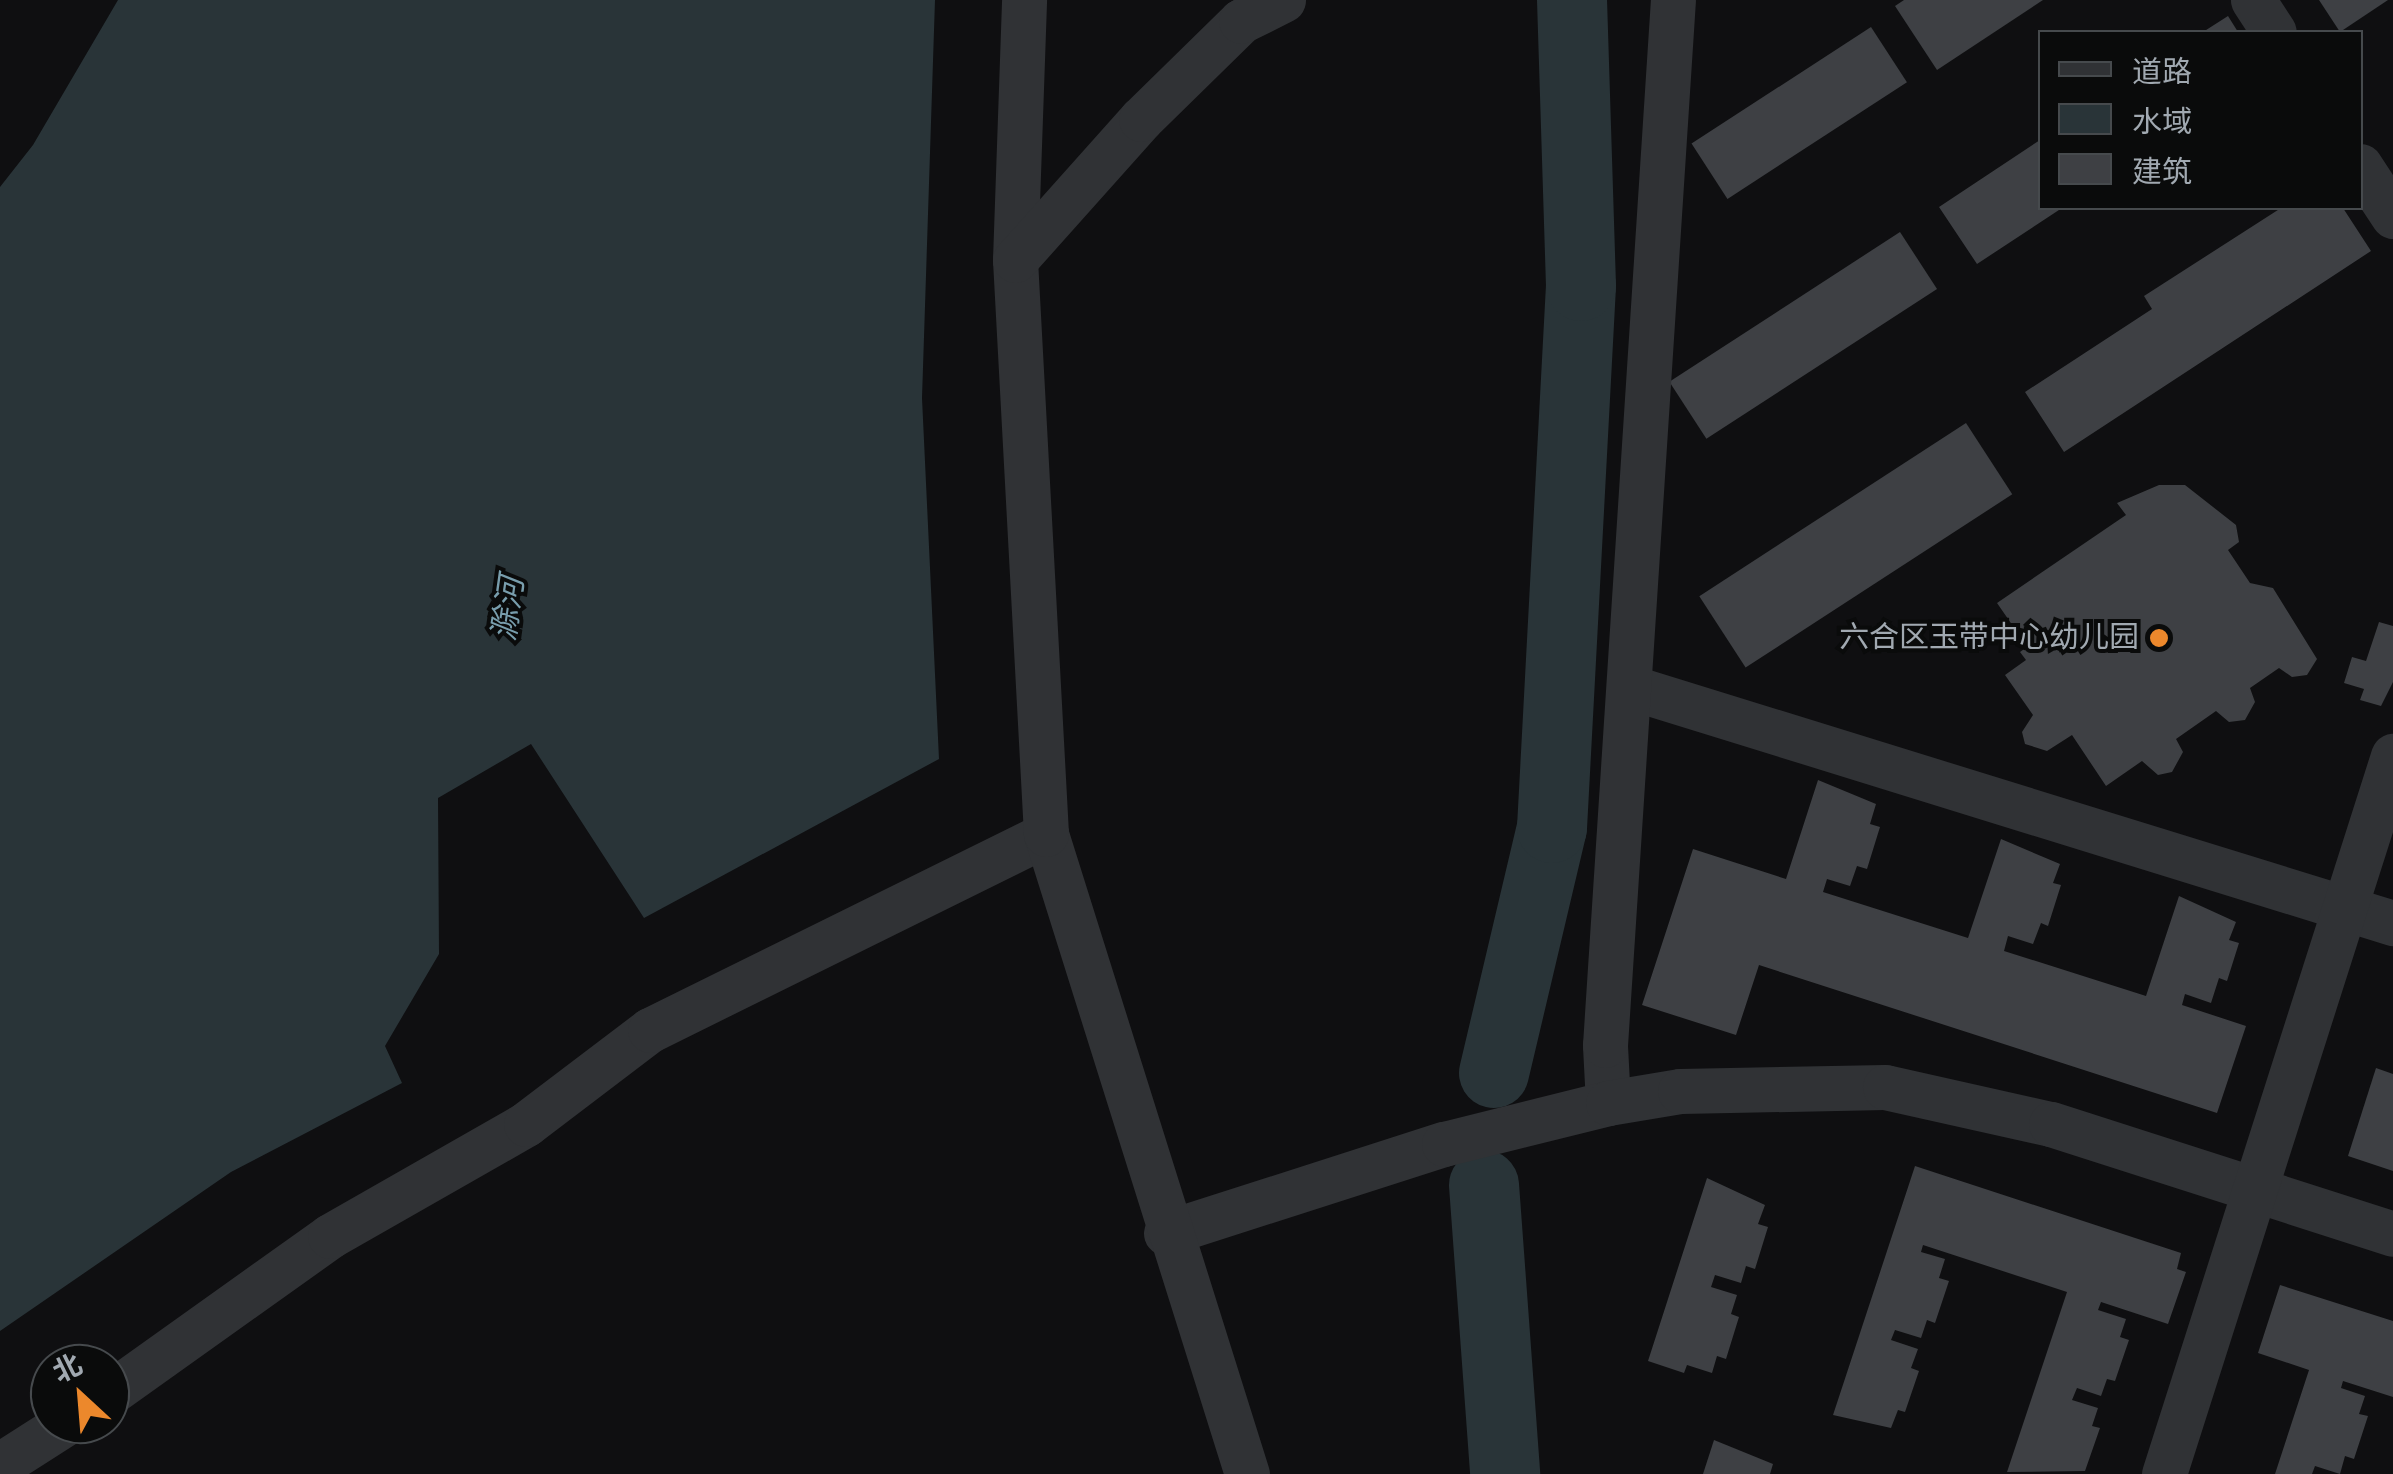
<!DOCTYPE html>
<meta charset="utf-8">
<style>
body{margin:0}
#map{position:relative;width:2393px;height:1474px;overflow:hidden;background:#0f0f11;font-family:"Varela Round","Noto Sans SC",sans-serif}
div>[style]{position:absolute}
.water>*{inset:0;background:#293438}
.river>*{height:70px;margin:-35px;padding:0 35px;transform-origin:35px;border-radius:35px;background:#293438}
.building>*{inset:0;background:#3e4044;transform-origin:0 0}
.minor>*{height:45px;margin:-22.5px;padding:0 22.5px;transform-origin:22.5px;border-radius:22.5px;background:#303235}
.dots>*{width:28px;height:28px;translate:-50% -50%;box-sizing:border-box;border:5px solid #0a0b0b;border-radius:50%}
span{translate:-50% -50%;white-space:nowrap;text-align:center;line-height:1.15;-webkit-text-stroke:8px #0a0b0b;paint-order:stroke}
.poi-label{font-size:30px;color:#a1a9b1}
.right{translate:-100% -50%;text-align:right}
.water-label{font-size:32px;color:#789dac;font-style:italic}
.legend{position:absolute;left:2038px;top:30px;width:325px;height:180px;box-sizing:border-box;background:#0a0b0b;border:2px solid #464a4d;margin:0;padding:12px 18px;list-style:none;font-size:30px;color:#a1a9b1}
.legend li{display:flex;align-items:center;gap:20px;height:50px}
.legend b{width:50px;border:2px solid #464a4d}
.north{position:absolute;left:30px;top:1344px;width:100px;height:100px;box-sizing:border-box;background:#0a0b0b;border:2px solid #464a4d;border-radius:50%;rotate:334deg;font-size:28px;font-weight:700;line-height:40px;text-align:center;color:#a1a9b1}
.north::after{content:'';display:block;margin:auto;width:35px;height:45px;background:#ec882c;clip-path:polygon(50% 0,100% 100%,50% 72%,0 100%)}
</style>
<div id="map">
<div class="water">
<i style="clip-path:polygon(118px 0,935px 0,922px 398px,939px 759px,644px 918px,531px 744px,438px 798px,439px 954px,385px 1046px,402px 1083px,231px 1172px,0 1331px,0 187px,33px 145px)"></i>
</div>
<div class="river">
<i style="left:1494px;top:1073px;width:252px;rotate:-76.7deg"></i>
<i style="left:1552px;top:828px;width:543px;rotate:-86.94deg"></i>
<i style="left:1581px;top:286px;width:286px;rotate:-91.8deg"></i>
<i style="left:1484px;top:1185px;width:290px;rotate:85.8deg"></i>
</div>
<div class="building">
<i style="clip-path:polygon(1904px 0,2043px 0,1937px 70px,1895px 6px)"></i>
<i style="clip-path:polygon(2319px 0,2388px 0,2340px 32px)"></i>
<i style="clip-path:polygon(2228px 16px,2238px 32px,2203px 32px)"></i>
<i style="left:1871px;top:27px;width:66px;height:214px;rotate:57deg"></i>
<i style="clip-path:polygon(2040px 140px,2040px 208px,2062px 208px,1977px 264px,1939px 207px)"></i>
<i style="clip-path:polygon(2281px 208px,2343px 208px,2371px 251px,2064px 452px,2025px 392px,2152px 309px,2144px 296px)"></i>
<i style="left:1900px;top:232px;width:68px;height:275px;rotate:57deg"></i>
<i style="left:1966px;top:423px;width:85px;height:318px;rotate:57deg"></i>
<i style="clip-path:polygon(2159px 485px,2185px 485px,2236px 525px,2239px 542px,2228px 550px,2250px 583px,2273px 588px,2317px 659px,2307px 675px,2292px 677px,2279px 668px,2250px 688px,2255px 702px,2245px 720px,2229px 722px,2216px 711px,2176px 739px,2183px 752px,2172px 772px,2158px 775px,2142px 761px,2106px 786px,2072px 735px,2047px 751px,2025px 744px,2022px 732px,2033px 715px,2005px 675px,2026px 660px,2020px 652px,2027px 647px,2018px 647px,2008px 634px,2015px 629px,1997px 603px,2126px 515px,2117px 503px)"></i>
<i style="clip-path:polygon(2379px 622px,2393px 626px,2393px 682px,2381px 706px,2360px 700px,2364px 689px,2344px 683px,2352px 657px,2366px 661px)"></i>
<i style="clip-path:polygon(1818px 780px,1876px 804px,1870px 824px,1880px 827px,1867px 869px,1857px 866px,1850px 886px,1827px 879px,1823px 892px,1968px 938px,2001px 839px,2060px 864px,2053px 883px,2061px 885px,2048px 926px,2041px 923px,2033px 944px,2008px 936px,2004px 951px,2146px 996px,2179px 896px,2236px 922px,2229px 940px,2239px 943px,2227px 981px,2219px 978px,2211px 1003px,2185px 994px,2182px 1005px,2246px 1026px,2217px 1113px,1759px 965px,1736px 1035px,1642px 1005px,1693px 849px,1786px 879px)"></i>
<i style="clip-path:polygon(2376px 1068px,2393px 1074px,2393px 1171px,2348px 1156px)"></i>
<i style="clip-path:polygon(1915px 1166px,2181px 1253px,2177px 1269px,2186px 1272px,2168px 1324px,2101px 1302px,2098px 1310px,2126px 1319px,2120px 1337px,2129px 1340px,2115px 1381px,2107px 1379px,2101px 1396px,2077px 1388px,2072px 1400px,2098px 1408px,2092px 1426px,2100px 1428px,2085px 1471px,2007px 1472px,2067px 1292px,1923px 1245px,1921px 1252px,1945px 1259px,1939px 1278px,1949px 1281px,1935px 1323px,1927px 1320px,1921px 1338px,1895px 1330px,1891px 1340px,1918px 1349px,1911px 1368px,1919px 1371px,1905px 1412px,1898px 1410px,1891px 1428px,1833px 1415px)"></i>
<i style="clip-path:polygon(1707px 1178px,1765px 1205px,1758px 1224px,1768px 1227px,1755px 1269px,1746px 1266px,1741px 1283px,1715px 1275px,1711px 1287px,1737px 1295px,1731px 1314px,1739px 1317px,1726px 1359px,1717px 1356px,1712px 1373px,1687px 1365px,1684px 1373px,1648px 1361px)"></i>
<i style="clip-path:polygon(2280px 1285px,2393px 1321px,2393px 1397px,2343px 1381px,2341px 1388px,2365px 1396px,2359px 1414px,2368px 1416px,2354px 1459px,2345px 1456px,2340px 1474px,2315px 1466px,2312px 1474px,2275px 1474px,2309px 1370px,2258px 1353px)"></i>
<i style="clip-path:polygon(1714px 1440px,1773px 1464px,1770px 1474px,1703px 1474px)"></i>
</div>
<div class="minor">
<i style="left:2253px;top:0;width:38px;rotate:57deg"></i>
<i style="left:2360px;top:166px;width:60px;rotate:56.6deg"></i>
<i style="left:1015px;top:260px;width:260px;rotate:-88deg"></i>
<i style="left:1630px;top:687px;width:799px;rotate:17.19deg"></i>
<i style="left:1608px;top:1103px;width:58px;rotate:-93deg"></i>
<i style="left:1605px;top:1045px;width:1047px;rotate:-86.28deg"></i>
<i style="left:1166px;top:1233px;width:292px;rotate:-17.8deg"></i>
<i style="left:1444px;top:1144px;width:169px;rotate:-14deg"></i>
<i style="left:1608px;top:1103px;width:73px;rotate:-9.5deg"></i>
<i style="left:1680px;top:1091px;width:205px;rotate:-1.1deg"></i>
<i style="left:1885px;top:1087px;width:170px;rotate:12.6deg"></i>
<i style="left:2051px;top:1124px;width:359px;rotate:17.8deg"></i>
<i style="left:110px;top:1393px;width:270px;rotate:-35.5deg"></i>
<i style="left:330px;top:1236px;width:226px;rotate:-29.7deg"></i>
<i style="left:526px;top:1124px;width:156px;rotate:-37.2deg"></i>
<i style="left:650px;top:1030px;width:442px;rotate:-26.3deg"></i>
<i style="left:0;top:1465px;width:76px;rotate:-32.6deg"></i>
<i style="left:1247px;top:1474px;width:671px;rotate:-107.44deg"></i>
<i style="left:1046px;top:834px;width:575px;rotate:-93.09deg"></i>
<i style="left:1015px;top:260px;width:189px;rotate:-48.2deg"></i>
<i style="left:1141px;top:119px;width:140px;rotate:-44.4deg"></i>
<i style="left:1241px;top:21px;width:47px;rotate:-26.6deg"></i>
<i style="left:2164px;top:1474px;width:754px;rotate:-72.31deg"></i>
</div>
<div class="dots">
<i style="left:2159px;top:638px;background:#ec882c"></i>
</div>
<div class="poi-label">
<span class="right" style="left:2139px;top:638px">六合区玉带中心幼儿园</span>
</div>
<div class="water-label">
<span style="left:509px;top:609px;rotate:-82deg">滁河</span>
</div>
<ul class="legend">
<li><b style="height:12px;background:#303235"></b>道路</li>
<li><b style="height:28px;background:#293438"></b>水域</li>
<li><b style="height:28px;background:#3e4044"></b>建筑</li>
</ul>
<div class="north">北</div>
</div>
